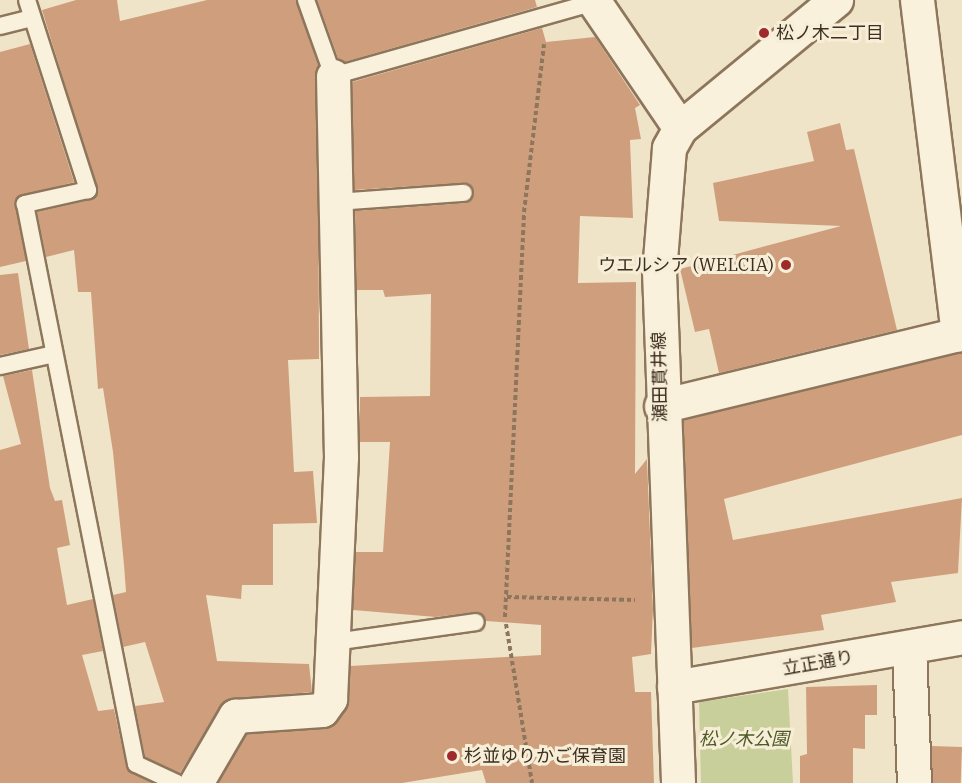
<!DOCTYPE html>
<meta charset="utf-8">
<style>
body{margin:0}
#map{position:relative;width:962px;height:783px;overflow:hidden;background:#f0e4c8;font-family:"IBM Plex Serif","Noto Sans JP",serif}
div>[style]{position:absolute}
.green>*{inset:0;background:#c9cf9b}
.building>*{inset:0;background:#cf9f7d;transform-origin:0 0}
.path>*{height:4px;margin-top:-2px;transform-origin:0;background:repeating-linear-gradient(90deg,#8d765c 0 4.5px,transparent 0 7.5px)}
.roads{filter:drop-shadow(2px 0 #8d765c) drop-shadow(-2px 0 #8d765c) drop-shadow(0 2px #8d765c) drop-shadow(0 -2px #8d765c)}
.service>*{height:16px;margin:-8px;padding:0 8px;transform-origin:8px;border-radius:8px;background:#faf1dc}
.minor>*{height:33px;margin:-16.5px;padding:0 16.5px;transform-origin:16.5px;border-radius:16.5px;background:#faf1dc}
.secondary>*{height:33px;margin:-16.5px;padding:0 16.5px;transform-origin:16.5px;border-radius:16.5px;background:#faf1dc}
.dots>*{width:16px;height:16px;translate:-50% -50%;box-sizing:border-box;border:3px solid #f7eed8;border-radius:50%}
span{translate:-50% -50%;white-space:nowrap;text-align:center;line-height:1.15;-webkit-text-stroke:6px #f7eed8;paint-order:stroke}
.poi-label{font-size:18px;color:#3d2e20}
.left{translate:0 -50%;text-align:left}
.right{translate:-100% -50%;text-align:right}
.street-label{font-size:18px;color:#3d2e20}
.park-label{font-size:18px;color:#4d5a26;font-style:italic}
</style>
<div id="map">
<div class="green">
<i style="clip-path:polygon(788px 689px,793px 783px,701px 783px,699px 702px)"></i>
</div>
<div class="building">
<i style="clip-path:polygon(76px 0,117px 0,120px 21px,207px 0,296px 0,318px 65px,319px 359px,288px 360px,294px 472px,313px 471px,317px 523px,273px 524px,273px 585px,242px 585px,241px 599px,206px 595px,217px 661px,309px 664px,312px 692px,226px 700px,180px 773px,145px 757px,135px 706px,164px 702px,145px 642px,123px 647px,113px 595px,126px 592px,124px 565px,113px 452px,103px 388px,98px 389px,91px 292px,78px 292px,74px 250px,46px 257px,37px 212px,90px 200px,98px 192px,42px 10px)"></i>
<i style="clip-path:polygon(317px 0,535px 0,537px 7px,344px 62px,338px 58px)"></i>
<i style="clip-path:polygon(542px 28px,546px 42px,595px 37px,640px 105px,635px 108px,641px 139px,630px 140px,633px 218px,580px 216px,578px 283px,636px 282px,635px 474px,647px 459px,653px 609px,651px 654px,632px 657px,635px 692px,651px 692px,654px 783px,486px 783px,482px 770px,402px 783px,218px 783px,246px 734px,331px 726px,349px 700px,350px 666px,541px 655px,541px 625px,486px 621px,475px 612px,436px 617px,353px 610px,355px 552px,383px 552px,390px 442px,359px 442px,360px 397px,430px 396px,431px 294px,385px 297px,383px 290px,356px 290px,355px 211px,465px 203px,474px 193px,463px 183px,354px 190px,352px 82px)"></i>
<i style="clip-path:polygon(30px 44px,74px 182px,18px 197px,26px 261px,0 267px,0 52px)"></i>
<i style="clip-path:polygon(840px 123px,846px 150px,854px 149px,897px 330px,719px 373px,709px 329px,695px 332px,680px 269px,841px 226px,719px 221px,713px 183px,814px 161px,807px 132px)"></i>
<i style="clip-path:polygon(18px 273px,29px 349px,0 355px,0 275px)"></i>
<i style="clip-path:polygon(962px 352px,962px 435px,724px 499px,733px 540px,962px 498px,958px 573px,891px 582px,896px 602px,821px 615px,824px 630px,692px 648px,683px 420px)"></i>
<i style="clip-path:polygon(32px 370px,50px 488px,55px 501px,62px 500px,70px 545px,57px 548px,67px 605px,93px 599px,103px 651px,82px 655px,98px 711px,114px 709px,127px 770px,152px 783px,0 783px,0 450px,21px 444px,3px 376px)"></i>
<i style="clip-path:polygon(877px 685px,877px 715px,865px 715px,865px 749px,853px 748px,853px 783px,800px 783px,800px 756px,807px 754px,806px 687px)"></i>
<i style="left:932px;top:746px;width:30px;height:37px;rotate:2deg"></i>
</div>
<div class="path">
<i style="left:507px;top:597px;width:128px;rotate:1.3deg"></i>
<i style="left:505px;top:617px;width:405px;rotate:-87.3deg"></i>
<i style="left:524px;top:212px;width:169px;rotate:-83.2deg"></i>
<i style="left:506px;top:624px;width:161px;rotate:80.7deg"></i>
</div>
<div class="roads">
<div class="service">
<i style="left:27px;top:0;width:200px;rotate:72.2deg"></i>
<i style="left:88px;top:190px;width:65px;rotate:167.5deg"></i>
<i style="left:25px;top:204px;width:571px;rotate:78.79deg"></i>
<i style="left:136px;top:764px;width:45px;rotate:24.9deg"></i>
<i style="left:306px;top:0;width:81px;rotate:70.4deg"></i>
<i style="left:333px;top:76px;width:271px;rotate:-15.8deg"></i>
<i style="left:0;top:26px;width:33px;rotate:-14deg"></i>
<i style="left:337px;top:202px;width:127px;rotate:-4.1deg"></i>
<i style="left:0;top:366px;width:55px;rotate:-12.5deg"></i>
<i style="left:334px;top:642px;width:143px;rotate:-8deg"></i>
</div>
<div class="minor">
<i style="left:917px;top:0;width:337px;rotate:83deg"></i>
<i style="left:680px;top:128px;width:202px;rotate:-39.4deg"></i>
<i style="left:661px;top:406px;width:310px;rotate:-13.6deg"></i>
<i style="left:909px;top:647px;width:136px;rotate:87.9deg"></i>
<i style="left:674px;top:687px;width:292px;rotate:-9.8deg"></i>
<i style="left:196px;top:783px;width:78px;rotate:-59.8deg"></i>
<i style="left:235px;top:716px;width:87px;rotate:-3.9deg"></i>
<i style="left:322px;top:710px;width:14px;rotate:-54deg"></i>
<i style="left:330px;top:699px;width:242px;rotate:-87.4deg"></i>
<i style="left:341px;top:457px;width:381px;rotate:-91.2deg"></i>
</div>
<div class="secondary">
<i style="left:593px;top:0;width:155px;rotate:55.8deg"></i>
<i style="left:680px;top:128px;width:23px;rotate:119deg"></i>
<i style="left:669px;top:148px;width:123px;rotate:94.6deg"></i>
<i style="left:659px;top:271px;width:512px;rotate:87.87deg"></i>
</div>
</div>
<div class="dots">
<i style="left:764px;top:33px;background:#9e2a2b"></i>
<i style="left:786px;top:265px;background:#9e2a2b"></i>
<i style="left:452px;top:756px;background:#9e2a2b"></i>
</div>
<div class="poi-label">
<span class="left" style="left:776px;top:33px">松ノ木二丁目</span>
<span class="right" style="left:774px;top:265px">ウエルシア (WELCIA)</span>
<span class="left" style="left:464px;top:756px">杉並ゆりかご保育園</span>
</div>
<div class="street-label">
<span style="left:660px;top:377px;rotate:-91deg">瀬田貫井線</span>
<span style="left:818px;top:663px;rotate:-10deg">立正通り</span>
</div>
<div class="park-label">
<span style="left:744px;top:739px">松ノ木公園</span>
</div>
</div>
